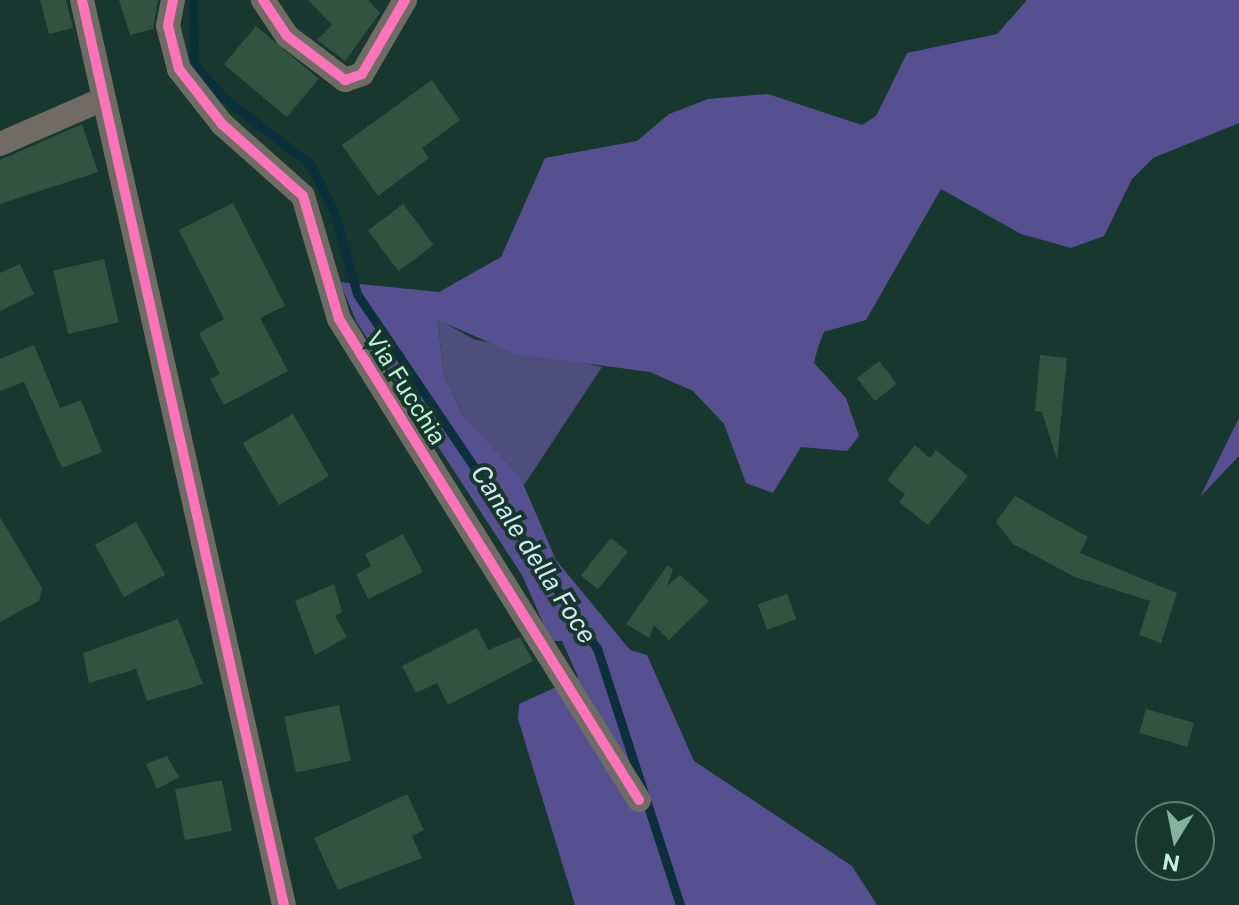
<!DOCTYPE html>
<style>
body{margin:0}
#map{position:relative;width:1239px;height:905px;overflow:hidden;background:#18372e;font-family:"Public Sans",sans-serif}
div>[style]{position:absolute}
.green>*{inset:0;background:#4f4d7b}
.forest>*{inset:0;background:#565091}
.stream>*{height:9px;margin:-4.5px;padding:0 4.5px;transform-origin:4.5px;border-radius:4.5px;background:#0b2f3b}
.building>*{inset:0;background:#325342;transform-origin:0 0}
.minor>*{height:24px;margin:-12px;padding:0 12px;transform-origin:12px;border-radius:12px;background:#706b64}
.cycleway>*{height:10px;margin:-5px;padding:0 5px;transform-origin:5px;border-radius:5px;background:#fb73b8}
span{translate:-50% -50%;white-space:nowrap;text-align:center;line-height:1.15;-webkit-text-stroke:8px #17372c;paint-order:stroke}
.street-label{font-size:24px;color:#c3f1de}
.water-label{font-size:26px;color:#d0e8f4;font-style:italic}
.north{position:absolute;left:1135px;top:801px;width:80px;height:80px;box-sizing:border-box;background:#17372c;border:2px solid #5c8173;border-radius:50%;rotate:190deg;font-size:22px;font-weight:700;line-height:32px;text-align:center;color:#c3f1de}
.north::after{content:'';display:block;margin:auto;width:28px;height:36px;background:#87b0a0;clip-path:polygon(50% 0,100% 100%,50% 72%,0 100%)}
</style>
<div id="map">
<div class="green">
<i style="clip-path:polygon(438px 319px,473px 339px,602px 367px,524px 485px,464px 417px,443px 373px)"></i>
</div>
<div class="forest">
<i style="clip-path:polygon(1027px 0,1239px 0,1239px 123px,1153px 158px,1132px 179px,1104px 236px,1071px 248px,1021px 234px,941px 189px,866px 320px,824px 332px,818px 347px,814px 363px,846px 398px,859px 436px,847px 451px,801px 447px,773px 493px,746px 483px,724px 424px,693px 391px,650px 372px,516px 354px,438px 320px,443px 373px,464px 417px,521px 479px,556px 560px,630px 650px,647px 655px,694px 761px,852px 866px,877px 905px,575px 905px,518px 719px,519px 704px,578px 677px,562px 641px,551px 641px,522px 575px,356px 321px,340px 282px,439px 292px,501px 257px,545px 158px,637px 141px,669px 114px,708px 99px,768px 94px,862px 125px,876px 116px,907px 53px,997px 34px)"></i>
<i style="clip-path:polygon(1239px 418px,1239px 456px,1200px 497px)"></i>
</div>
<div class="stream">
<i style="left:193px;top:0;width:64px;rotate:89.1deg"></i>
<i style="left:194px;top:64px;width:45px;rotate:48.6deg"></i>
<i style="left:224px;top:98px;width:108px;rotate:37.5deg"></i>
<i style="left:310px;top:164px;width:54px;rotate:63.4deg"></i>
<i style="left:334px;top:212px;width:85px;rotate:74.3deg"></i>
<i style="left:357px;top:294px;width:428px;rotate:55.9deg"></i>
<i style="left:597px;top:648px;width:270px;rotate:72.1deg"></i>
</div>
<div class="building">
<i style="clip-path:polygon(40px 0,66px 0,73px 28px,49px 34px)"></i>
<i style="clip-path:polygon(119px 0,158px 0,153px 29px,130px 35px)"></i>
<i style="clip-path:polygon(308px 0,368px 0,380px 13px,345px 61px,317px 40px,332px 25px)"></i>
<i style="left:256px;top:26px;width:82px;height:50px;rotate:40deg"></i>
<i style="clip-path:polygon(432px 80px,460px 120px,422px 148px,429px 158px,378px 196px,342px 145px)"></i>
<i style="clip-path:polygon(82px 124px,98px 172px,0 204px,0 160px)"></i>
<i style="clip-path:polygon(233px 203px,285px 306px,260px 318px,288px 371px,224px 405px,210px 379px,220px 374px,199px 333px,224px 319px,179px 230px)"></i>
<i style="left:403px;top:204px;width:51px;height:44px;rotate:53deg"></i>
<i style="left:104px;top:259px;width:65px;height:52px;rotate:77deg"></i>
<i style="clip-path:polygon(20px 264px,34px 294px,0 311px,0 273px)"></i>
<i style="clip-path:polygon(34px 345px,60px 408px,81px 400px,102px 452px,62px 468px,24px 382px,0 391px,0 359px)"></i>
<i style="clip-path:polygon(1040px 355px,1067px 358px,1057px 460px,1042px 412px,1035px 411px)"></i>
<i style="left:879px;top:361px;width:29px;height:28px;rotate:52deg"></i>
<i style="left:293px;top:414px;width:72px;height:58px;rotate:60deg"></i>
<i style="clip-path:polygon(915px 445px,930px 458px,936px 450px,968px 476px,928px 525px,899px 502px,905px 494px,887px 480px)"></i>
<i style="clip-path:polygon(1015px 496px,1088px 537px,1080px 553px,1177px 593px,1161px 643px,1139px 635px,1150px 601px,1075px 577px,1013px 544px,996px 522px)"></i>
<i style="clip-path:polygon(0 517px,42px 588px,39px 601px,0 622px)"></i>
<i style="left:136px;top:522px;width:60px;height:47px;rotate:61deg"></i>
<i style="clip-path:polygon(403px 534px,423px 572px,368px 599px,356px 574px,371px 566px,365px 554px)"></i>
<i style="left:611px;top:538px;width:22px;height:48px;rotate:39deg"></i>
<i style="clip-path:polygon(667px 566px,673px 569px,667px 586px,680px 575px,709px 601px,669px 640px,654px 625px,649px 638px,626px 624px)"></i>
<i style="clip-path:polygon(334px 584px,342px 612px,335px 616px,347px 637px,315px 655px,295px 601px)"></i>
<i style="left:787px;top:594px;width:27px;height:31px;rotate:70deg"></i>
<i style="clip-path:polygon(178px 619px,203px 684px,147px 701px,136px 669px,89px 683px,83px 653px)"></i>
<i style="clip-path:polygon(477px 628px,488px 650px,520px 637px,533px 661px,448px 705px,437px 683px,416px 693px,402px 666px)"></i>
<i style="left:339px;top:705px;width:57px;height:56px;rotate:78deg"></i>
<i style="left:1146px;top:709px;width:50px;height:25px;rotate:16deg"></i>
<i style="clip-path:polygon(167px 756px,179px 777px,157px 789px,146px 764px)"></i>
<i style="left:222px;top:780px;width:52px;height:48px;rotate:79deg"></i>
<i style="clip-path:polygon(407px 794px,424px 830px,412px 836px,422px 858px,338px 890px,314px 838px)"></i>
</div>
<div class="minor">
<i style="left:82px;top:0;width:927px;rotate:77.42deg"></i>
<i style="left:173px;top:0;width:26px;rotate:101deg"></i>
<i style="left:168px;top:26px;width:44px;rotate:75.7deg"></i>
<i style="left:179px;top:69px;width:70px;rotate:52deg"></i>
<i style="left:222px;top:124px;width:108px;rotate:41.6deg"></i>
<i style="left:303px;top:196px;width:128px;rotate:73.7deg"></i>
<i style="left:339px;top:319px;width:567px;rotate:58.05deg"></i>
<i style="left:263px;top:0;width:43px;rotate:56.3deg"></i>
<i style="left:287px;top:36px;width:73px;rotate:37.2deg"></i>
<i style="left:345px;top:80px;width:18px;rotate:-19deg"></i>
<i style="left:362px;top:74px;width:86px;rotate:-59.8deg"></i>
<i style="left:0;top:144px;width:112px;rotate:-23.6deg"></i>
</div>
<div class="cycleway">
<i style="left:82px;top:0;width:927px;rotate:77.42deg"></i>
<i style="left:173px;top:0;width:26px;rotate:101deg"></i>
<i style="left:168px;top:26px;width:44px;rotate:75.7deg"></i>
<i style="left:179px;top:69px;width:70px;rotate:52deg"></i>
<i style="left:222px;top:124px;width:108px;rotate:41.6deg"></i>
<i style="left:303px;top:196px;width:128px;rotate:73.7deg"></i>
<i style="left:339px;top:319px;width:567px;rotate:58.05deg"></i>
<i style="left:263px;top:0;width:43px;rotate:56.3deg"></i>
<i style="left:287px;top:36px;width:73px;rotate:37.2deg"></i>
<i style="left:345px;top:80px;width:18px;rotate:-19deg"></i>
<i style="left:362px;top:74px;width:86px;rotate:-59.8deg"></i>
</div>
<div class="street-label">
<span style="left:406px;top:388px;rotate:58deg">Via Fucchia</span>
</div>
<div class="water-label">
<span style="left:534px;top:554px;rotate:57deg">Canale della Foce</span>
</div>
<div class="north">N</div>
</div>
